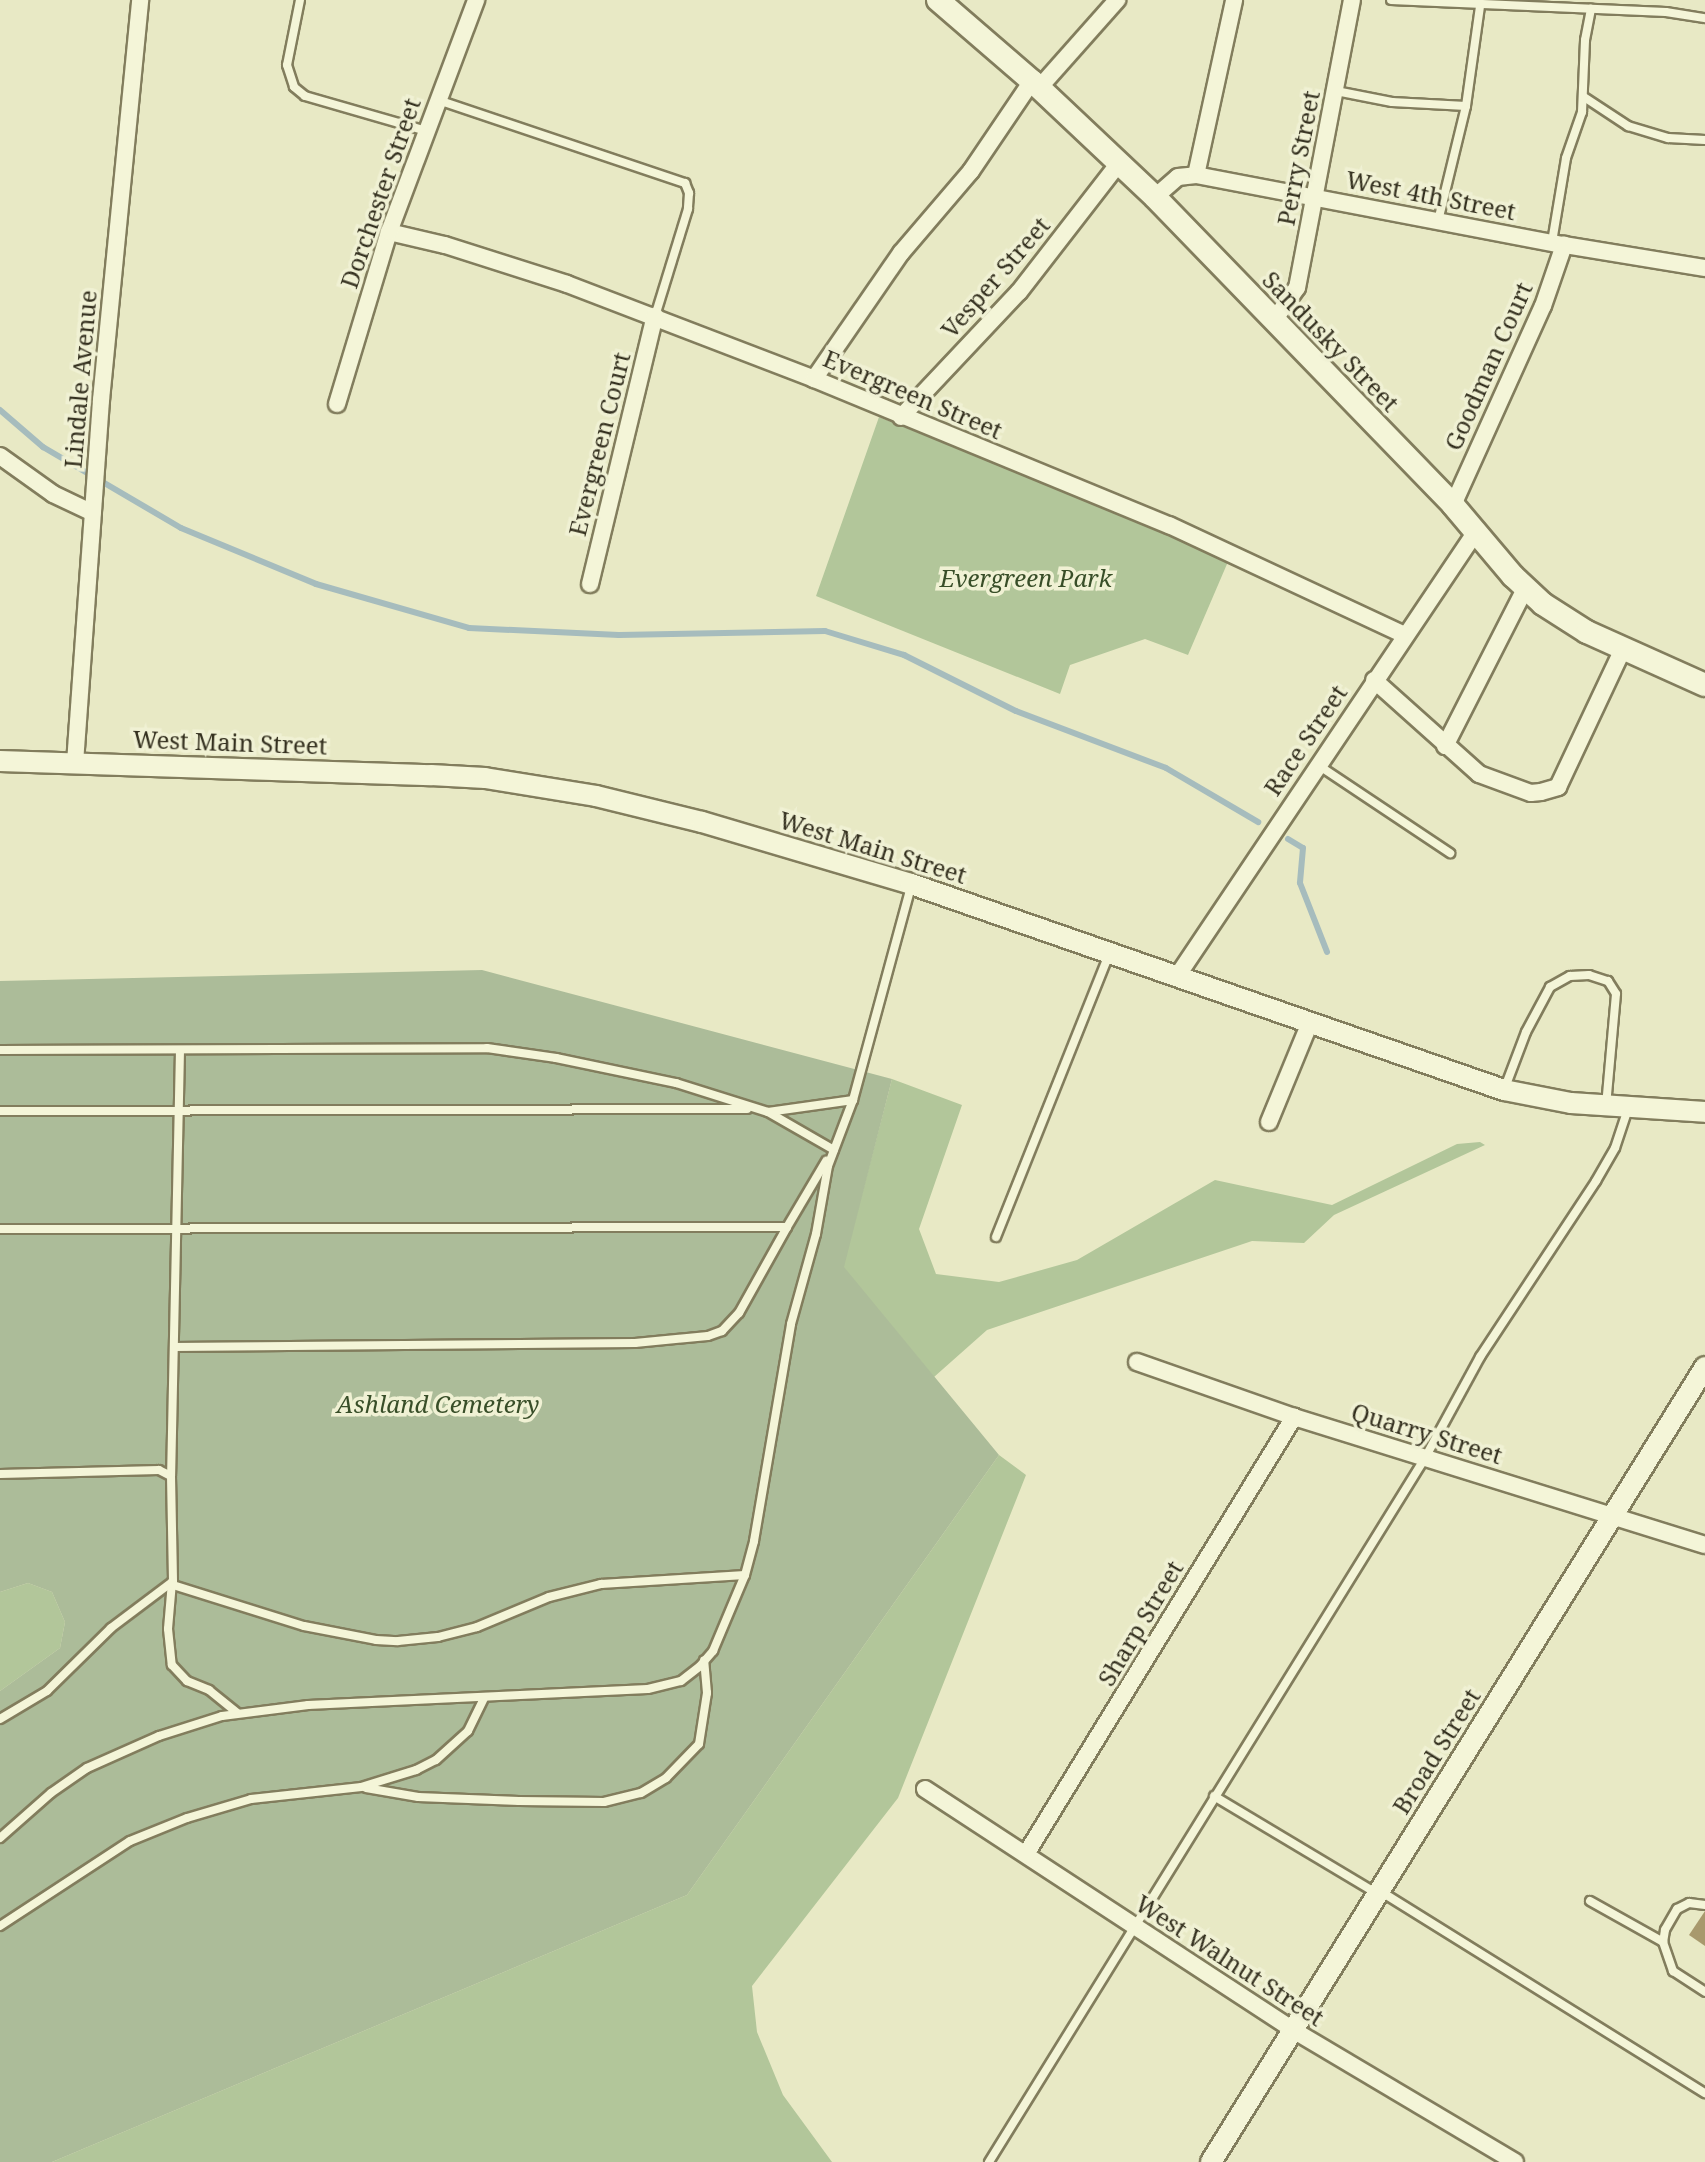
<!DOCTYPE html>
<style>
body{margin:0}
#map{position:relative;width:1705px;height:2162px;overflow:hidden;background:#e8e9c5;font-family:"Noto Serif",serif}
div>[style]{position:absolute}
.green>*{inset:0;background:#b2c69a}
.cemetery>*{inset:0;background:#acbc99}
.stream>*{height:6px;margin:-3px;padding:0 3px;transform-origin:3px;border-radius:3px;background:#a6bcbd}
.roads{filter:drop-shadow(2px 0 #827d5d) drop-shadow(-2px 0 #827d5d) drop-shadow(0 2px #827d5d) drop-shadow(0 -2px #827d5d)}
.service>*{height:8px;margin:-4px;padding:0 4px;transform-origin:4px;border-radius:4px;background:#f4f5d8}
.minor>*{height:16px;margin:-8px;padding:0 8px;transform-origin:8px;border-radius:8px;background:#f4f5d8}
.tertiary>*{height:20px;margin:-10px;padding:0 10px;transform-origin:10px;border-radius:10px;background:#f4f5d8}
.secondary>*{height:22px;margin:-11px;padding:0 11px;transform-origin:11px;border-radius:11px;background:#f4f5d8}
.wall>*{inset:0;background:#a8996d}
span{translate:-50% -50%;white-space:nowrap;text-align:center;line-height:1.15;-webkit-text-stroke:7px #f0f1d4;paint-order:stroke}
.street-label{font-size:24px;color:#34301f}
.park-label{font-size:24px;color:#384e28;font-style:italic}
</style>
<div id="map">
<div class="green">
<i style="clip-path:polygon(879px 417px,1230px 557px,1188px 655px,1145px 639px,1070px 665px,1060px 694px,816px 596px)"></i>
<i style="clip-path:polygon(892px 1079px,962px 1105px,919px 1229px,936px 1274px,999px 1282px,1077px 1260px,1215px 1180px,1332px 1205px,1457px 1144px,1480px 1142px,1485px 1145px,1334px 1215px,1304px 1243px,1252px 1241px,987px 1330px,934px 1377px,843px 1267px)"></i>
<i style="clip-path:polygon(999px 1455px,1026px 1475px,898px 1798px,752px 1986px,757px 2032px,783px 2095px,832px 2162px,52px 2162px,687px 1895px)"></i>
<i style="clip-path:polygon(28px 1583px,52px 1592px,65px 1622px,60px 1648px,0 1691px,0 1592px)"></i>
</div>
<div class="cemetery">
<i style="clip-path:polygon(482px 970px,892px 1079px,844px 1267px,999px 1455px,687px 1895px,52px 2162px,0 2162px,0 1691px,60px 1648px,65px 1622px,52px 1592px,28px 1583px,0 1592px,0 981px)"></i>
</div>
<div class="stream">
<i style="left:0;top:410px;width:57px;rotate:40.7deg"></i>
<i style="left:43px;top:447px;width:160px;rotate:30.4deg"></i>
<i style="left:181px;top:528px;width:146px;rotate:22.5deg"></i>
<i style="left:316px;top:584px;width:159px;rotate:16deg"></i>
<i style="left:469px;top:628px;width:150px;rotate:2.7deg"></i>
<i style="left:619px;top:635px;width:206px;rotate:-1.1deg"></i>
<i style="left:825px;top:631px;width:83px;rotate:16.9deg"></i>
<i style="left:904px;top:655px;width:125px;rotate:26.6deg"></i>
<i style="left:1016px;top:711px;width:160px;rotate:20.8deg"></i>
<i style="left:1166px;top:768px;width:107px;rotate:30.4deg"></i>
<i style="left:1288px;top:839px;width:17px;rotate:31deg"></i>
<i style="left:1303px;top:848px;width:35px;rotate:95deg"></i>
<i style="left:1300px;top:883px;width:74px;rotate:68.6deg"></i>
</div>
<div class="roads">
<div class="service">
<i style="left:300px;top:0;width:66px;rotate:101.3deg"></i>
<i style="left:287px;top:65px;width:23px;rotate:72deg"></i>
<i style="left:294px;top:87px;width:14px;rotate:39deg"></i>
<i style="left:305px;top:96px;width:126px;rotate:16.1deg"></i>
<i style="left:1391px;top:0;width:275px;rotate:2.5deg"></i>
<i style="left:1666px;top:12px;width:39px;rotate:9deg"></i>
<i style="left:1336px;top:91px;width:57px;rotate:11.1deg"></i>
<i style="left:1392px;top:102px;width:74px;rotate:3.1deg"></i>
<i style="left:1584px;top:97px;width:53px;rotate:33.4deg"></i>
<i style="left:1628px;top:126px;width:42px;rotate:16.7deg"></i>
<i style="left:1668px;top:138px;width:37px;rotate:3deg"></i>
<i style="left:438px;top:100px;width:261px;rotate:18.6deg"></i>
<i style="left:685px;top:183px;width:11px;rotate:68deg"></i>
<i style="left:689px;top:193px;width:16px;rotate:94deg"></i>
<i style="left:688px;top:209px;width:112px;rotate:107.1deg"></i>
<i style="left:1438px;top:221px;width:118px;rotate:-76.3deg"></i>
<i style="left:1466px;top:106px;width:100px;rotate:-82deg"></i>
<i style="left:1552px;top:242px;width:85px;rotate:-80.5deg"></i>
<i style="left:1566px;top:158px;width:49px;rotate:-70.8deg"></i>
<i style="left:1582px;top:112px;width:72px;rotate:-87.6deg"></i>
<i style="left:1585px;top:40px;width:32px;rotate:-79deg"></i>
<i style="left:1318px;top:765px;width:159px;rotate:33.7deg"></i>
<i style="left:0;top:1050px;width:487px;rotate:-0.2deg"></i>
<i style="left:487px;top:1048px;width:70px;rotate:8.2deg"></i>
<i style="left:556px;top:1058px;width:123px;rotate:11.8deg"></i>
<i style="left:676px;top:1083px;width:96px;rotate:17.5deg"></i>
<i style="left:768px;top:1112px;width:86px;rotate:-8deg"></i>
<i style="left:180px;top:1050px;width:426px;rotate:91.2deg"></i>
<i style="left:171px;top:1476px;width:109px;rotate:88.9deg"></i>
<i style="left:173px;top:1585px;width:137px;rotate:17.4deg"></i>
<i style="left:304px;top:1626px;width:73px;rotate:11deg"></i>
<i style="left:376px;top:1640px;width:22px;rotate:3deg"></i>
<i style="left:398px;top:1641px;width:40px;rotate:-5.7deg"></i>
<i style="left:438px;top:1637px;width:40px;rotate:-14.4deg"></i>
<i style="left:477px;top:1627px;width:78px;rotate:-22.6deg"></i>
<i style="left:549px;top:1597px;width:54px;rotate:-14deg"></i>
<i style="left:601px;top:1584px;width:144px;rotate:-3.6deg"></i>
<i style="left:1504px;top:1090px;width:62px;rotate:-69.2deg"></i>
<i style="left:1526px;top:1032px;width:51px;rotate:-61.9deg"></i>
<i style="left:1550px;top:987px;width:23px;rotate:-29deg"></i>
<i style="left:1570px;top:976px;width:19px;rotate:-3deg"></i>
<i style="left:1589px;top:975px;width:20px;rotate:18deg"></i>
<i style="left:1608px;top:981px;width:15px;rotate:58deg"></i>
<i style="left:1616px;top:994px;width:111px;rotate:95.1deg"></i>
<i style="left:0;top:1111px;width:747px;rotate:-0.15deg"></i>
<i style="left:768px;top:1112px;width:76px;rotate:29.9deg"></i>
<i style="left:0;top:1229px;width:787px;rotate:-0.15deg"></i>
<i style="left:787px;top:1227px;width:77px;rotate:-59.4deg"></i>
<i style="left:996px;top:1237px;width:305px;rotate:-68.2deg"></i>
<i style="left:174px;top:1347px;width:461px;rotate:-0.5deg"></i>
<i style="left:635px;top:1343px;width:73px;rotate:-5.5deg"></i>
<i style="left:708px;top:1336px;width:15px;rotate:-20deg"></i>
<i style="left:722px;top:1331px;width:25px;rotate:-47deg"></i>
<i style="left:739px;top:1313px;width:98px;rotate:-60.8deg"></i>
<i style="left:0;top:1474px;width:159px;rotate:-1.4deg"></i>
<i style="left:159px;top:1470px;width:13px;rotate:27deg"></i>
<i style="left:172px;top:1582px;width:47px;rotate:94.9deg"></i>
<i style="left:168px;top:1629px;width:36px;rotate:84deg"></i>
<i style="left:172px;top:1665px;width:22px;rotate:47deg"></i>
<i style="left:187px;top:1681px;width:24px;rotate:22deg"></i>
<i style="left:209px;top:1690px;width:36px;rotate:39deg"></i>
<i style="left:0;top:1719px;width:55px;rotate:-30.8deg"></i>
<i style="left:47px;top:1691px;width:90px;rotate:-44.5deg"></i>
<i style="left:111px;top:1628px;width:76px;rotate:-37deg"></i>
<i style="left:366px;top:1788px;width:53px;rotate:9.8deg"></i>
<i style="left:418px;top:1797px;width:101px;rotate:2.3deg"></i>
<i style="left:519px;top:1801px;width:85px;rotate:0.7deg"></i>
<i style="left:604px;top:1802px;width:38px;rotate:-14deg"></i>
<i style="left:641px;top:1793px;width:29px;rotate:-31deg"></i>
<i style="left:666px;top:1778px;width:47px;rotate:-45.9deg"></i>
<i style="left:699px;top:1744px;width:52px;rotate:-81.1deg"></i>
<i style="left:707px;top:1693px;width:33px;rotate:-95deg"></i>
<i style="left:1214px;top:1796px;width:191px;rotate:30.9deg"></i>
<i style="left:0;top:1838px;width:68px;rotate:-41.4deg"></i>
<i style="left:51px;top:1793px;width:44px;rotate:-34.8deg"></i>
<i style="left:87px;top:1768px;width:79px;rotate:-24deg"></i>
<i style="left:159px;top:1736px;width:66px;rotate:-17.6deg"></i>
<i style="left:222px;top:1716px;width:87px;rotate:-7.3deg"></i>
<i style="left:308px;top:1705px;width:340px;rotate:-2.7deg"></i>
<i style="left:648px;top:1689px;width:34px;rotate:-14deg"></i>
<i style="left:681px;top:1681px;width:24px;rotate:-38deg"></i>
<i style="left:700px;top:1666px;width:20px;rotate:-49deg"></i>
<i style="left:713px;top:1651px;width:82px;rotate:-67.2deg"></i>
<i style="left:745px;top:1575px;width:35px;rotate:-75deg"></i>
<i style="left:754px;top:1541px;width:220px;rotate:-80.3deg"></i>
<i style="left:791px;top:1324px;width:93px;rotate:-74.5deg"></i>
<i style="left:816px;top:1234px;width:69px;rotate:-80deg"></i>
<i style="left:828px;top:1166px;width:71px;rotate:-69.3deg"></i>
<i style="left:853px;top:1100px;width:222px;rotate:-74.8deg"></i>
<i style="left:1380px;top:1891px;width:383px;rotate:31.9deg"></i>
<i style="left:1590px;top:1901px;width:84px;rotate:29.3deg"></i>
<i style="left:1705px;top:1905px;width:16px;rotate:-173deg"></i>
<i style="left:1689px;top:1903px;width:13px;rotate:153deg"></i>
<i style="left:1677px;top:1909px;width:24px;rotate:120deg"></i>
<i style="left:1665px;top:1930px;width:12px;rotate:99deg"></i>
<i style="left:1663px;top:1942px;width:31px;rotate:71deg"></i>
<i style="left:1673px;top:1971px;width:38px;rotate:33deg"></i>
<i style="left:0;top:1926px;width:155px;rotate:-33.2deg"></i>
<i style="left:130px;top:1841px;width:61px;rotate:-22deg"></i>
<i style="left:187px;top:1818px;width:67px;rotate:-16.5deg"></i>
<i style="left:251px;top:1799px;width:111px;rotate:-6.2deg"></i>
<i style="left:361px;top:1787px;width:58px;rotate:-17.2deg"></i>
<i style="left:416px;top:1770px;width:22px;rotate:-27deg"></i>
<i style="left:436px;top:1760px;width:43px;rotate:-42.2deg"></i>
<i style="left:468px;top:1731px;width:37px;rotate:-64deg"></i>
<i style="left:989px;top:2162px;width:828px;rotate:-58.23deg"></i>
<i style="left:1425px;top:1458px;width:115px;rotate:-61.4deg"></i>
<i style="left:1480px;top:1357px;width:211px;rotate:-56.6deg"></i>
<i style="left:1596px;top:1181px;width:38px;rotate:-60deg"></i>
<i style="left:1615px;top:1148px;width:41px;rotate:-71.6deg"></i>
</div>
<div class="minor">
<i style="left:1039px;top:88px;width:118px;rotate:-48.4deg"></i>
<i style="left:1196px;top:175px;width:179px;rotate:-77.7deg"></i>
<i style="left:1155px;top:197px;width:30px;rotate:-41deg"></i>
<i style="left:1178px;top:177px;width:18px;rotate:-6deg"></i>
<i style="left:1196px;top:175px;width:375px;rotate:10.8deg"></i>
<i style="left:1564px;top:245px;width:143px;rotate:9.3deg"></i>
<i style="left:389px;top:232px;width:57px;rotate:13.1deg"></i>
<i style="left:445px;top:245px;width:128px;rotate:17.7deg"></i>
<i style="left:567px;top:284px;width:265px;rotate:21deg"></i>
<i style="left:814px;top:379px;width:384px;rotate:22.4deg"></i>
<i style="left:1169px;top:525px;width:260px;rotate:25deg"></i>
<i style="left:1275px;top:319px;width:38px;rotate:-55deg"></i>
<i style="left:1297px;top:288px;width:293px;rotate:-79.2deg"></i>
<i style="left:814px;top:379px;width:153px;rotate:-55.4deg"></i>
<i style="left:901px;top:253px;width:108px;rotate:-49.5deg"></i>
<i style="left:971px;top:171px;width:109px;rotate:-55.9deg"></i>
<i style="left:337px;top:404px;width:180px;rotate:-73.2deg"></i>
<i style="left:389px;top:232px;width:248px;rotate:-69.4deg"></i>
<i style="left:901px;top:417px;width:172px;rotate:-46.7deg"></i>
<i style="left:1019px;top:292px;width:163px;rotate:-52.2deg"></i>
<i style="left:0;top:456px;width:65px;rotate:35.6deg"></i>
<i style="left:53px;top:494px;width:44px;rotate:25.4deg"></i>
<i style="left:1453px;top:505px;width:218px;rotate:-65.7deg"></i>
<i style="left:1543px;top:306px;width:65px;rotate:-71deg"></i>
<i style="left:590px;top:584px;width:276px;rotate:-76.4deg"></i>
<i style="left:1374px;top:680px;width:141px;rotate:41.8deg"></i>
<i style="left:1479px;top:774px;width:55px;rotate:20.1deg"></i>
<i style="left:1531px;top:793px;width:10px;rotate:-6deg"></i>
<i style="left:1541px;top:792px;width:18px;rotate:-16deg"></i>
<i style="left:1558px;top:787px;width:153px;rotate:-64.8deg"></i>
<i style="left:1445px;top:746px;width:176px;rotate:-63deg"></i>
<i style="left:75px;top:763px;width:364px;rotate:-85.9deg"></i>
<i style="left:101px;top:400px;width:402px;rotate:-84.4deg"></i>
<i style="left:1176px;top:978px;width:540px;rotate:-56.1deg"></i>
<i style="left:1269px;top:1122px;width:105px;rotate:-67.6deg"></i>
<i style="left:1137px;top:1362px;width:166px;rotate:19.3deg"></i>
<i style="left:1294px;top:1417px;width:430px;rotate:17.3deg"></i>
<i style="left:925px;top:1789px;width:440px;rotate:33.2deg"></i>
<i style="left:1293px;top:2030px;width:258px;rotate:30.7deg"></i>
<i style="left:1026px;top:1854px;width:513px;rotate:-58.48deg"></i>
</div>
<div class="tertiary">
<i style="left:0;top:761px;width:431px;rotate:1.9deg"></i>
<i style="left:431px;top:775px;width:54px;rotate:3.2deg"></i>
<i style="left:485px;top:778px;width:112px;rotate:9.2deg"></i>
<i style="left:596px;top:796px;width:109px;rotate:13.8deg"></i>
<i style="left:702px;top:822px;width:218px;rotate:16.5deg"></i>
<i style="left:911px;top:884px;width:628px;rotate:19.16deg"></i>
<i style="left:1504px;top:1090px;width:68px;rotate:11deg"></i>
<i style="left:1571px;top:1103px;width:134px;rotate:3.8deg"></i>
<i style="left:1211px;top:2162px;width:936px;rotate:-58.14deg"></i>
</div>
<div class="secondary">
<i style="left:938px;top:0;width:124px;rotate:40.8deg"></i>
<i style="left:1032px;top:81px;width:169px;rotate:43.3deg"></i>
<i style="left:1155px;top:197px;width:429px;rotate:45.9deg"></i>
<i style="left:1453px;top:505px;width:93px;rotate:49.8deg"></i>
<i style="left:1513px;top:576px;width:41px;rotate:43deg"></i>
<i style="left:1543px;top:604px;width:52px;rotate:32.5deg"></i>
<i style="left:1587px;top:632px;width:129px;rotate:24.2deg"></i>
</div>
</div>
<div class="wall">
<i style="clip-path:polygon(1705px 1911px,1705px 1946px,1689px 1935px)"></i>
</div>
<div class="street-label">
<span style="left:1298px;top:158px;rotate:-79deg">Perry Street</span>
<span style="left:380px;top:193px;rotate:-71deg">Dorchester Street</span>
<span style="left:1431px;top:195px;rotate:11deg">West 4th Street</span>
<span style="left:995px;top:277px;rotate:-49deg">Vesper Street</span>
<span style="left:1331px;top:341px;rotate:46deg">Sandusky Street</span>
<span style="left:1488px;top:366px;rotate:-66deg">Goodman Court</span>
<span style="left:80px;top:379px;rotate:-85deg">Lindale Avenue</span>
<span style="left:913px;top:394px;rotate:23deg">Evergreen Street</span>
<span style="left:599px;top:444px;rotate:-76deg">Evergreen Court</span>
<span style="left:1305px;top:740px;rotate:-56deg">Race Street</span>
<span style="left:230px;top:742px;rotate:2deg">West Main Street</span>
<span style="left:873px;top:847px;rotate:17deg">West Main Street</span>
<span style="left:1427px;top:1433px;rotate:17deg">Quarry Street</span>
<span style="left:1140px;top:1623px;rotate:-59deg">Sharp Street</span>
<span style="left:1436px;top:1751px;rotate:-58deg">Broad Street</span>
<span style="left:1230px;top:1960px;rotate:33deg">West Walnut Street</span>
</div>
<div class="park-label">
<span style="left:1026px;top:578px">Evergreen Park</span>
<span style="left:438px;top:1404px">Ashland Cemetery</span>
</div>
</div>
